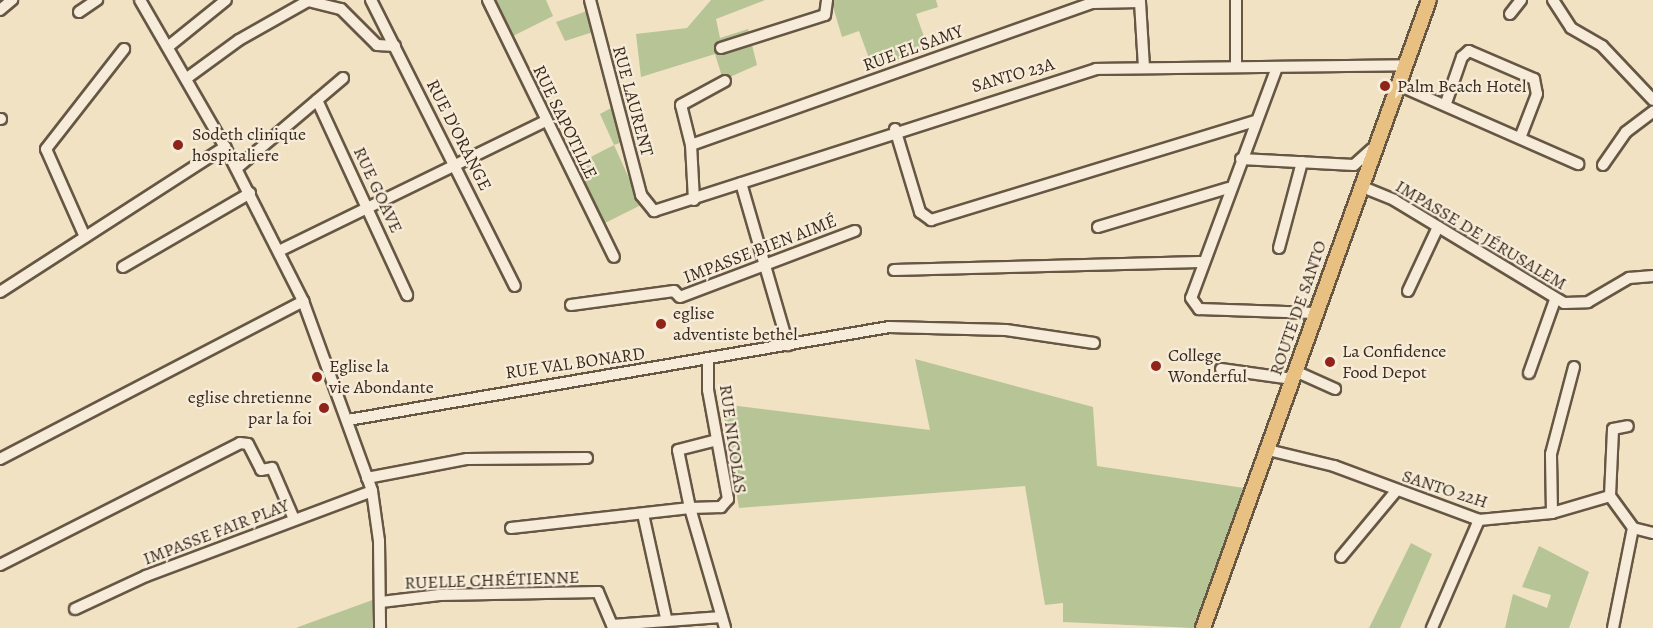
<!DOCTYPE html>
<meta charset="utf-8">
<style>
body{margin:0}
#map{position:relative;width:1653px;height:628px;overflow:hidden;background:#f1e2c4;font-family:Alegreya,serif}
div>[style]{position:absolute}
.green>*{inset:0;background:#b7c496}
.roads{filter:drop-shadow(2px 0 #665744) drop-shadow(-2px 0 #665744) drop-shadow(0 2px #665744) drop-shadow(0 -2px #665744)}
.minor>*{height:10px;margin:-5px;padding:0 5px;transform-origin:5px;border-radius:5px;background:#f6ecd9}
.major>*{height:14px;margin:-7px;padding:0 7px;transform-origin:7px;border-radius:7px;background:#e8c182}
.dots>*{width:16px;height:16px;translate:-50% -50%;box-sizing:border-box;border:3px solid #f6ecd9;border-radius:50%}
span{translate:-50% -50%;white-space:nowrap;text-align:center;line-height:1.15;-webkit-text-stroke:4.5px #f6ecd9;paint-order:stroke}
.street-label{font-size:18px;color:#37291a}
.poi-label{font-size:18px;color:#37291a}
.left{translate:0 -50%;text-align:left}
.right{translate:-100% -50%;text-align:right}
</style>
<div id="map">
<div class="green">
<i style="clip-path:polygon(495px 0,546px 0,553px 16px,513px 36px)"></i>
<i style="clip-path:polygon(711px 0,765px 0,716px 19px,720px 38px,748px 29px,757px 65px,723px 80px,715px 54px,641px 77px,636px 34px,687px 28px)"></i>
<i style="clip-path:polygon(831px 0,936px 0,938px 7px,916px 14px,928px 48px,873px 69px,859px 31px,842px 37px)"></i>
<i style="clip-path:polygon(587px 11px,593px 32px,565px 41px,556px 22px)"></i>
<i style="clip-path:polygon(615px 106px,628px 140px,614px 145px,641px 205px,605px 223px,577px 164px,614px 145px,600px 114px)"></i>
<i style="clip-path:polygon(915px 359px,1093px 407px,1097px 466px,1244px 488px,1193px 628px,1063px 622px,1063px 603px,1045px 605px,1025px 486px,739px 508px,722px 404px,930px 430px)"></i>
<i style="clip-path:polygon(1411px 543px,1432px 554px,1400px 628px,1369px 628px)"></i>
<i style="clip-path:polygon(1539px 546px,1589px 572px,1569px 628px,1505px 628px,1513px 594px,1547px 608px,1551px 595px,1522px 587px)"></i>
<i style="clip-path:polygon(378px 598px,375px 628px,296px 628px,301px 626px)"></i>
</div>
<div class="roads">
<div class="minor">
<i style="left:140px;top:0;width:170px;rotate:60deg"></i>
<i style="left:225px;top:147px;width:173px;rotate:63.1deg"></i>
<i style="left:303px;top:301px;width:202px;rotate:70deg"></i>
<i style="left:372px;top:491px;width:50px;rotate:82deg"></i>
<i style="left:379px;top:541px;width:87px;rotate:89.3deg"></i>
<i style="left:371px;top:0;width:320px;rotate:63.3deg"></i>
<i style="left:488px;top:0;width:286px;rotate:63.9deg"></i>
<i style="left:590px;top:0;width:202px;rotate:75.3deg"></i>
<i style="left:641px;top:195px;width:21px;rotate:51deg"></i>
<i style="left:654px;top:211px;width:464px;rotate:-17.8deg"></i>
<i style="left:1096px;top:69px;width:309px;rotate:-0.7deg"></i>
<i style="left:1236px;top:0;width:66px;rotate:90deg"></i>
<i style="left:1553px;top:0;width:33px;rotate:57deg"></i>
<i style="left:1571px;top:28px;width:36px;rotate:30deg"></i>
<i style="left:1602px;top:46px;width:74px;rotate:46.6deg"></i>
<i style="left:0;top:10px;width:16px;rotate:-40deg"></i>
<i style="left:79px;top:12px;width:22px;rotate:-34deg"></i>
<i style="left:1510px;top:14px;width:18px;rotate:-52deg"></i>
<i style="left:169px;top:46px;width:73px;rotate:-38.9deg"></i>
<i style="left:721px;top:48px;width:109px;rotate:-17.6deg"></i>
<i style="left:825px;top:15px;width:15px;rotate:-82deg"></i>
<i style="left:1276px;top:70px;width:243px;rotate:110.4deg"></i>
<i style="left:1191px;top:298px;width:14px;rotate:54deg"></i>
<i style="left:1199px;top:309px;width:116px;rotate:2deg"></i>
<i style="left:187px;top:78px;width:64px;rotate:-36.2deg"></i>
<i style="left:239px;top:40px;width:79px;rotate:-29.5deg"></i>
<i style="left:308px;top:1px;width:34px;rotate:14deg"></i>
<i style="left:341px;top:9px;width:51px;rotate:45deg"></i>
<i style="left:377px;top:45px;width:18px;rotate:3deg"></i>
<i style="left:1398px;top:85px;width:197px;rotate:23.7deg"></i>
<i style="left:317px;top:100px;width:215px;rotate:65.2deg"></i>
<i style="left:1446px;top:103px;width:49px;rotate:-70.8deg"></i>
<i style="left:1462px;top:57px;width:9px;rotate:-41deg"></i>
<i style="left:1469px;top:51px;width:71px;rotate:23.3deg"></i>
<i style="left:1534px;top:79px;width:15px;rotate:79deg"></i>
<i style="left:1537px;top:94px;width:47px;rotate:111.1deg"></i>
<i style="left:0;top:119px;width:1px"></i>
<i style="left:895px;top:129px;width:87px;rotate:73.2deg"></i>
<i style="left:920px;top:212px;width:14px;rotate:36deg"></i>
<i style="left:931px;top:220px;width:338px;rotate:-17deg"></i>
<i style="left:691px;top:145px;width:41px;rotate:-104deg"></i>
<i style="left:681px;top:105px;width:50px;rotate:-28.6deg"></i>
<i style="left:1241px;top:159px;width:113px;rotate:3deg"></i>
<i style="left:1354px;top:165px;width:24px;rotate:-42deg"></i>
<i style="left:1603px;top:165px;width:40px;rotate:-55.1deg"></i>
<i style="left:1626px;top:132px;width:34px;rotate:-37deg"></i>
<i style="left:237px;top:168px;width:139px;rotate:-40.3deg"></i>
<i style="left:741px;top:183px;width:169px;rotate:73.8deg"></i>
<i style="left:1360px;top:186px;width:37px;rotate:22deg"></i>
<i style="left:1394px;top:200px;width:199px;rotate:31.2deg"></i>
<i style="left:1564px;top:303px;width:24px;rotate:-2deg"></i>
<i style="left:1588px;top:302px;width:48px;rotate:-30.3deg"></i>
<i style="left:1629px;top:278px;width:24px;rotate:-5deg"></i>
<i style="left:694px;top:200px;width:55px;rotate:-93.1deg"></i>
<i style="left:691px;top:145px;width:426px;rotate:-19.5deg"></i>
<i style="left:1093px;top:3px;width:47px;rotate:-1.2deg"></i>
<i style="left:1140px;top:2px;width:65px;rotate:86.5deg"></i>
<i style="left:1098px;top:227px;width:136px;rotate:-16.7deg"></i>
<i style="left:85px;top:237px;width:96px;rotate:-113.9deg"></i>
<i style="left:46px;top:149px;width:127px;rotate:-52deg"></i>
<i style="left:1279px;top:248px;width:89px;rotate:-75deg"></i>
<i style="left:281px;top:250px;width:295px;rotate:-26deg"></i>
<i style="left:123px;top:267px;width:147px;rotate:-30.2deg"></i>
<i style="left:894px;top:270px;width:306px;rotate:-1.5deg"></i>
<i style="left:1408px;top:291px;width:71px;rotate:-64.9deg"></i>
<i style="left:0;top:292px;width:268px;rotate:-32.8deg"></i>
<i style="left:571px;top:305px;width:104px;rotate:-7.7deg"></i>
<i style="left:674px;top:291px;width:8px;rotate:45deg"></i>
<i style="left:680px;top:297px;width:187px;rotate:-20.7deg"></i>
<i style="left:708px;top:361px;width:29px;rotate:90deg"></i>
<i style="left:708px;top:390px;width:111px;rotate:79.6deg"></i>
<i style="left:728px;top:499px;width:11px;rotate:131deg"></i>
<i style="left:721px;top:507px;width:31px;rotate:178deg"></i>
<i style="left:690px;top:508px;width:125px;rotate:73.7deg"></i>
<i style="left:1221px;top:369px;width:72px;rotate:8deg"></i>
<i style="left:1295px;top:371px;width:44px;rotate:24.2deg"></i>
<i style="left:1529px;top:373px;width:77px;rotate:-70.4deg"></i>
<i style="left:348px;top:420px;width:549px;rotate:-9.75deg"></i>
<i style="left:889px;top:327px;width:117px;rotate:1.5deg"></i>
<i style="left:1006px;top:330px;width:89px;rotate:8.4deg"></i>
<i style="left:1268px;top:450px;width:68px;rotate:13.6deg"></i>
<i style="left:1334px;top:466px;width:155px;rotate:20.4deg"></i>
<i style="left:1479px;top:520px;width:73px;rotate:-5.5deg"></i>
<i style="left:1552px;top:513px;width:60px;rotate:-16.3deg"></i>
<i style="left:1610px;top:496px;width:39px;rotate:54deg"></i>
<i style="left:0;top:459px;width:342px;rotate:-27.5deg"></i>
<i style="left:367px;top:478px;width:102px;rotate:-10.8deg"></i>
<i style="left:467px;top:459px;width:120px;rotate:-0.5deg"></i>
<i style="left:1610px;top:496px;width:67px;rotate:-87.4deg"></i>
<i style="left:1613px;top:429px;width:15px;rotate:-11deg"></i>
<i style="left:1552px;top:513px;width:59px;rotate:-91deg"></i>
<i style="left:1551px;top:454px;width:90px;rotate:-75.2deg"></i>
<i style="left:643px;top:514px;width:107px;rotate:77.5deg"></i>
<i style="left:511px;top:528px;width:180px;rotate:-6.4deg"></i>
<i style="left:690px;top:508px;width:59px;rotate:-101.7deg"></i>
<i style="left:678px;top:450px;width:40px;rotate:-14.4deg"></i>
<i style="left:1633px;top:528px;width:21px;rotate:14deg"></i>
<i style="left:1341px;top:557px;width:86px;rotate:-50.2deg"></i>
<i style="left:0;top:565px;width:269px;rotate:-26.9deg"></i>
<i style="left:240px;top:443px;width:8px;rotate:7deg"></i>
<i style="left:248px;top:444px;width:29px;rotate:63deg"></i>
<i style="left:261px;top:470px;width:11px;rotate:-10deg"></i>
<i style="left:272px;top:468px;width:56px;rotate:66.7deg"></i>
<i style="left:381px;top:602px;width:59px;rotate:-6.8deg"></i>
<i style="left:440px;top:595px;width:158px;rotate:-1.1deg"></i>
<i style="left:598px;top:592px;width:36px;rotate:67deg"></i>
<i style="left:612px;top:625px;width:110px;rotate:-4.2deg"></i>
<i style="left:75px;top:609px;width:78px;rotate:-24.9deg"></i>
<i style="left:146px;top:576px;width:241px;rotate:-20.6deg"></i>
<i style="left:1432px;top:628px;width:118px;rotate:-66.5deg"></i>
<i style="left:1613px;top:628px;width:102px;rotate:-78.7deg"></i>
</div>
<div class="major">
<i style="left:1203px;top:628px;width:667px;rotate:-70.21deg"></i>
</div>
</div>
<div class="dots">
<i style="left:1385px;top:86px;background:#8f2418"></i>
<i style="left:178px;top:145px;background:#8f2418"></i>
<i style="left:661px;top:324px;background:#8f2418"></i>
<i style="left:1330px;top:362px;background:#8f2418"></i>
<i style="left:1156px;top:366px;background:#8f2418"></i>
<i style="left:317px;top:377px;background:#8f2418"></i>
<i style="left:324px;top:408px;background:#8f2418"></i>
</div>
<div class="street-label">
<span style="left:913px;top:48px;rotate:-20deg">RUE EL SAMY</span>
<span style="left:1013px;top:75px;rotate:-16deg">SANTO 23A</span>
<span style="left:633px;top:101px;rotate:75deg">RUE LAURENT</span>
<span style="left:565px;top:122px;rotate:64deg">RUE SAPOTILLE</span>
<span style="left:459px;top:135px;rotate:63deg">RUE D'ORANGE</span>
<span style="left:378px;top:190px;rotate:65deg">RUE GOAVE</span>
<span style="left:1481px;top:235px;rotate:31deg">IMPASSE DE JÉRUSALEM</span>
<span style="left:760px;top:249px;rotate:-21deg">IMPASSE BIEN AIMÉ</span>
<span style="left:1298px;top:308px;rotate:-71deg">ROUTE DE SANTO</span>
<span style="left:575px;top:363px;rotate:-8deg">RUE VAL BONARD</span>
<span style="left:733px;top:439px;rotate:82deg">RUE NICOLAS</span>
<span style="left:1445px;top:489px;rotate:18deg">SANTO 22H</span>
<span style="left:216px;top:532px;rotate:-21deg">IMPASSE FAIR PLAY</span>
<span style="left:492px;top:580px;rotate:-2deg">RUELLE CHRÉTIENNE</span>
</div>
<div class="poi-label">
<span class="left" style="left:1397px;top:86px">Palm Beach Hotel</span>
<span class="left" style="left:192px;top:145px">Sodeth clinique<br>hospitaliere</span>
<span class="left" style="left:673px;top:324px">eglise<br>adventiste bethel</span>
<span class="left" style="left:1342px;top:362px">La Confidence<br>Food Depot</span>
<span class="left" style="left:1168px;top:366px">College<br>Wonderful</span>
<span class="left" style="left:329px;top:377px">Eglise la<br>vie Abondante</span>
<span class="right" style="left:312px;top:408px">eglise chretienne<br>par la foi</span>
</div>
</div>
